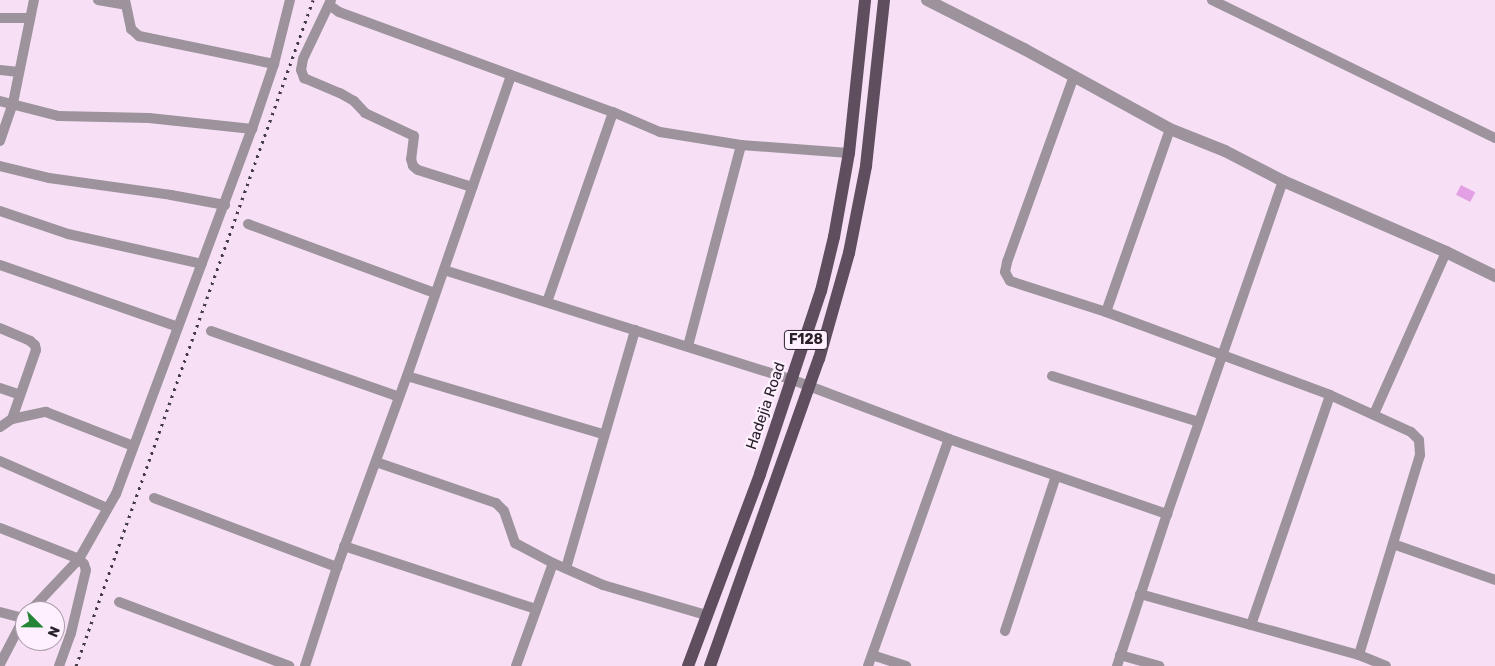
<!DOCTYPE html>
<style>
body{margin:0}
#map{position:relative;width:1495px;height:666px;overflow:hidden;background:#f7dff6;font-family:Rubik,sans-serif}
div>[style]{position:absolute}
.water>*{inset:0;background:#e4a0e5;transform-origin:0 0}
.minor>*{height:10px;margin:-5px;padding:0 5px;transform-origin:5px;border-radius:5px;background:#9c939c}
.tertiary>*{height:12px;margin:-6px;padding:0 6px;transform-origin:6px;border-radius:6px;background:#9c939c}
.primary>*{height:12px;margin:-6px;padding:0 6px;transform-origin:6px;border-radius:6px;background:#5e4e5e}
.rail>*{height:3px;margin-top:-1.5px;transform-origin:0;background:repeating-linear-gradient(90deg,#453b45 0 2.5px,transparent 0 7.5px)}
span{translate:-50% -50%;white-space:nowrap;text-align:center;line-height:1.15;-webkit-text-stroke:5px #fef0fe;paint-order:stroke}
.shield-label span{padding:1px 4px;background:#fef0fe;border:1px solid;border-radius:4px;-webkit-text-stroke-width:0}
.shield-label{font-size:14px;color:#2a222a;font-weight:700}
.street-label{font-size:15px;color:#2a222a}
.north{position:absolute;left:15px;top:601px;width:50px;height:50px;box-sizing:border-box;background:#fef0fe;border:1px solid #a99ea9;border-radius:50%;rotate:113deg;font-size:14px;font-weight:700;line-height:20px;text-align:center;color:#2a222a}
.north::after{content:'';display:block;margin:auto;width:18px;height:22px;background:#258435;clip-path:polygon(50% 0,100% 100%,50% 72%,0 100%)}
</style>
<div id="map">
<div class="water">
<i style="left:1461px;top:185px;width:16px;height:11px;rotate:27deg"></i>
</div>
<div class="minor">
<i style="left:98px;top:0;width:28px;rotate:10deg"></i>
<i style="left:125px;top:0;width:30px;rotate:78deg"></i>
<i style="left:131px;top:29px;width:11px;rotate:41deg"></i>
<i style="left:139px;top:36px;width:138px;rotate:11.7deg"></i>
<i style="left:331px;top:0;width:65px;rotate:115.4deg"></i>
<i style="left:303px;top:59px;width:11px;rotate:100deg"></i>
<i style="left:301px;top:70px;width:9px;rotate:69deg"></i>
<i style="left:304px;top:78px;width:39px;rotate:23deg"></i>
<i style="left:340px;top:93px;width:16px;rotate:30deg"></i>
<i style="left:354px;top:101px;width:16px;rotate:47deg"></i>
<i style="left:365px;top:113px;width:54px;rotate:25.1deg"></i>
<i style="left:414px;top:136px;width:23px;rotate:97deg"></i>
<i style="left:411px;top:159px;width:7px;rotate:74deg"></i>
<i style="left:413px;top:166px;width:6px;rotate:39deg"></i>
<i style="left:418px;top:170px;width:57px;rotate:17.5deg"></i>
<i style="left:1212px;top:0;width:315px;rotate:26deg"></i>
<i style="left:329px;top:5px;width:12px;rotate:35deg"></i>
<i style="left:339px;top:12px;width:292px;rotate:20.1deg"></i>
<i style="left:613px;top:112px;width:51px;rotate:23.1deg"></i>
<i style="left:660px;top:132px;width:82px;rotate:9.1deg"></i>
<i style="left:741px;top:145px;width:108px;rotate:4.2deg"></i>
<i style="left:0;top:18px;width:30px"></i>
<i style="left:0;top:70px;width:19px;rotate:6deg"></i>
<i style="left:1074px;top:76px;width:198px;rotate:109.8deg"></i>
<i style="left:1007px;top:262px;width:10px;rotate:101deg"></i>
<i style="left:1005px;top:272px;width:10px;rotate:61deg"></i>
<i style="left:1010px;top:281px;width:101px;rotate:17.9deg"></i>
<i style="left:1106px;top:312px;width:239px;rotate:20.3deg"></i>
<i style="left:1330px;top:395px;width:89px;rotate:24.6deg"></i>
<i style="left:1411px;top:432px;width:11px;rotate:45deg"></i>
<i style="left:1419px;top:440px;width:15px;rotate:86deg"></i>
<i style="left:1420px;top:455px;width:209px;rotate:107deg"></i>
<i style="left:0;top:101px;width:61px;rotate:14.3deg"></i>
<i style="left:59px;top:116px;width:90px;rotate:1.3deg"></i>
<i style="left:149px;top:118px;width:104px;rotate:6.1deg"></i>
<i style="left:0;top:141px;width:40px;rotate:-71.1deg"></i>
<i style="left:13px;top:103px;width:105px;rotate:-78.5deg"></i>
<i style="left:0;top:166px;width:50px;rotate:13.8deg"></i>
<i style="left:49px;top:178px;width:123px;rotate:7.9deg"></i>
<i style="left:171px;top:195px;width:55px;rotate:10.5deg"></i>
<i style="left:0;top:211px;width:72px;rotate:18.7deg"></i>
<i style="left:68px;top:234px;width:137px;rotate:12.6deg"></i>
<i style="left:248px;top:224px;width:199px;rotate:20.3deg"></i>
<i style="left:0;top:265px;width:188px;rotate:19.2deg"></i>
<i style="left:444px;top:270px;width:366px;rotate:17.5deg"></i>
<i style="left:793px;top:380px;width:167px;rotate:20.7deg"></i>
<i style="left:949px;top:439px;width:231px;rotate:19deg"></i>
<i style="left:547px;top:302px;width:201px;rotate:-70.8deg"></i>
<i style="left:1106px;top:312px;width:194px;rotate:-70.7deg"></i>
<i style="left:0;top:328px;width:33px;rotate:23deg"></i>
<i style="left:30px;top:341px;width:6px;rotate:39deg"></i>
<i style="left:35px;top:345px;width:5px;rotate:79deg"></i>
<i style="left:36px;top:350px;width:73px;rotate:109.2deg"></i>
<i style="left:211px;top:331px;width:199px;rotate:19.3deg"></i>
<i style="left:688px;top:346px;width:208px;rotate:-75.2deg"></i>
<i style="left:407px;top:376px;width:204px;rotate:16.5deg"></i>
<i style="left:1052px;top:376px;width:154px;rotate:17.4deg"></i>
<i style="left:0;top:388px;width:21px;rotate:19deg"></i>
<i style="left:1374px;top:414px;width:177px;rotate:-66deg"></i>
<i style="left:0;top:427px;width:14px;rotate:-34deg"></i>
<i style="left:12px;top:419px;width:35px;rotate:-12deg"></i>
<i style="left:46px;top:412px;width:93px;rotate:21.3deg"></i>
<i style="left:0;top:461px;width:117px;rotate:23.7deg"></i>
<i style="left:376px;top:462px;width:127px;rotate:18.9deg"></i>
<i style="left:496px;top:503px;width:11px;rotate:45deg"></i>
<i style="left:504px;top:511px;width:34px;rotate:71deg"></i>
<i style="left:515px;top:543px;width:43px;rotate:27.8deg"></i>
<i style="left:553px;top:563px;width:55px;rotate:23.7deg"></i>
<i style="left:603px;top:585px;width:107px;rotate:16.2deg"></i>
<i style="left:154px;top:498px;width:196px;rotate:20.7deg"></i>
<i style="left:0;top:528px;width:85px;rotate:21.4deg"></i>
<i style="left:79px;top:559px;width:7px;rotate:45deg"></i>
<i style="left:84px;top:564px;width:6px;rotate:72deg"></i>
<i style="left:86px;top:570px;width:65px;rotate:103.4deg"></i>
<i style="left:71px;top:633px;width:35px;rotate:110deg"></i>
<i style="left:1393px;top:544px;width:108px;rotate:19.4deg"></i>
<i style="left:344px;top:546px;width:202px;rotate:18.2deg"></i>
<i style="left:566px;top:568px;width:248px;rotate:-73.8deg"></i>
<i style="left:1140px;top:594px;width:227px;rotate:15.6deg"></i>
<i style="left:1359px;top:655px;width:29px;rotate:22deg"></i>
<i style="left:119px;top:602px;width:182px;rotate:20.6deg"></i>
<i style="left:30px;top:611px;width:71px;rotate:-46.7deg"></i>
<i style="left:79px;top:559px;width:75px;rotate:-60.4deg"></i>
<i style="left:116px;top:494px;width:390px;rotate:-69.6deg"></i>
<i style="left:252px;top:129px;width:69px;rotate:-71.3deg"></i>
<i style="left:274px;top:64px;width:66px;rotate:-76deg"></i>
<i style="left:0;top:612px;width:23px;rotate:15deg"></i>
<i style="left:1251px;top:625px;width:243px;rotate:-71deg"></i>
<i style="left:1005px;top:631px;width:163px;rotate:-71.8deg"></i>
<i style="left:872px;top:655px;width:36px;rotate:18deg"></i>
<i style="left:1120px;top:655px;width:41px;rotate:15.8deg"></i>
<i style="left:0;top:664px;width:54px;rotate:-62.5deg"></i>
<i style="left:305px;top:666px;width:104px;rotate:-72.1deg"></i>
<i style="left:337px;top:567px;width:203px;rotate:-69.9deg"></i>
<i style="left:407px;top:376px;width:318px;rotate:-70.9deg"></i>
<i style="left:516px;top:666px;width:109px;rotate:-70.2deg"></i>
<i style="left:868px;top:666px;width:241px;rotate:-70.4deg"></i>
<i style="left:1117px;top:666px;width:160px;rotate:-71.8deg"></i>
<i style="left:1167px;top:514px;width:353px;rotate:-70.8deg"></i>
</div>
<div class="tertiary">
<i style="left:927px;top:0;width:109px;rotate:26.8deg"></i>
<i style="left:1024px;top:49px;width:166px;rotate:28.7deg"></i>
<i style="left:1170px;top:129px;width:59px;rotate:21.8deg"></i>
<i style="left:1225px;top:151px;width:65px;rotate:27.3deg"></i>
<i style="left:1283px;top:181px;width:178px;rotate:23.5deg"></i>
<i style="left:1446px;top:252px;width:55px;rotate:26.1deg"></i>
</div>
<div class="primary">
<i style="left:688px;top:666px;width:205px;rotate:-69.4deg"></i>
<i style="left:760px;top:474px;width:193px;rotate:-71.6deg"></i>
<i style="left:821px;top:291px;width:56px;rotate:-76.5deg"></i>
<i style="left:834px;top:237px;width:85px;rotate:-79.9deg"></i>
<i style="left:849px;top:153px;width:154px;rotate:-84deg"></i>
<i style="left:710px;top:666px;width:326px;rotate:-70.5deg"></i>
<i style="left:819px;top:359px;width:110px;rotate:-74.2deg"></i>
<i style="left:849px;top:253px;width:89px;rotate:-78.9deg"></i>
<i style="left:866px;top:166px;width:167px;rotate:-83.8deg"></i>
</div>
<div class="rail">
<i style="left:76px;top:666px;width:707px;rotate:-70.41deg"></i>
</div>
<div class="shield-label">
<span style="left:806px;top:340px">F128</span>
</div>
<div class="street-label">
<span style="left:766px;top:406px;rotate:-71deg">Hadejia Road</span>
</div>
<div class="north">N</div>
</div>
